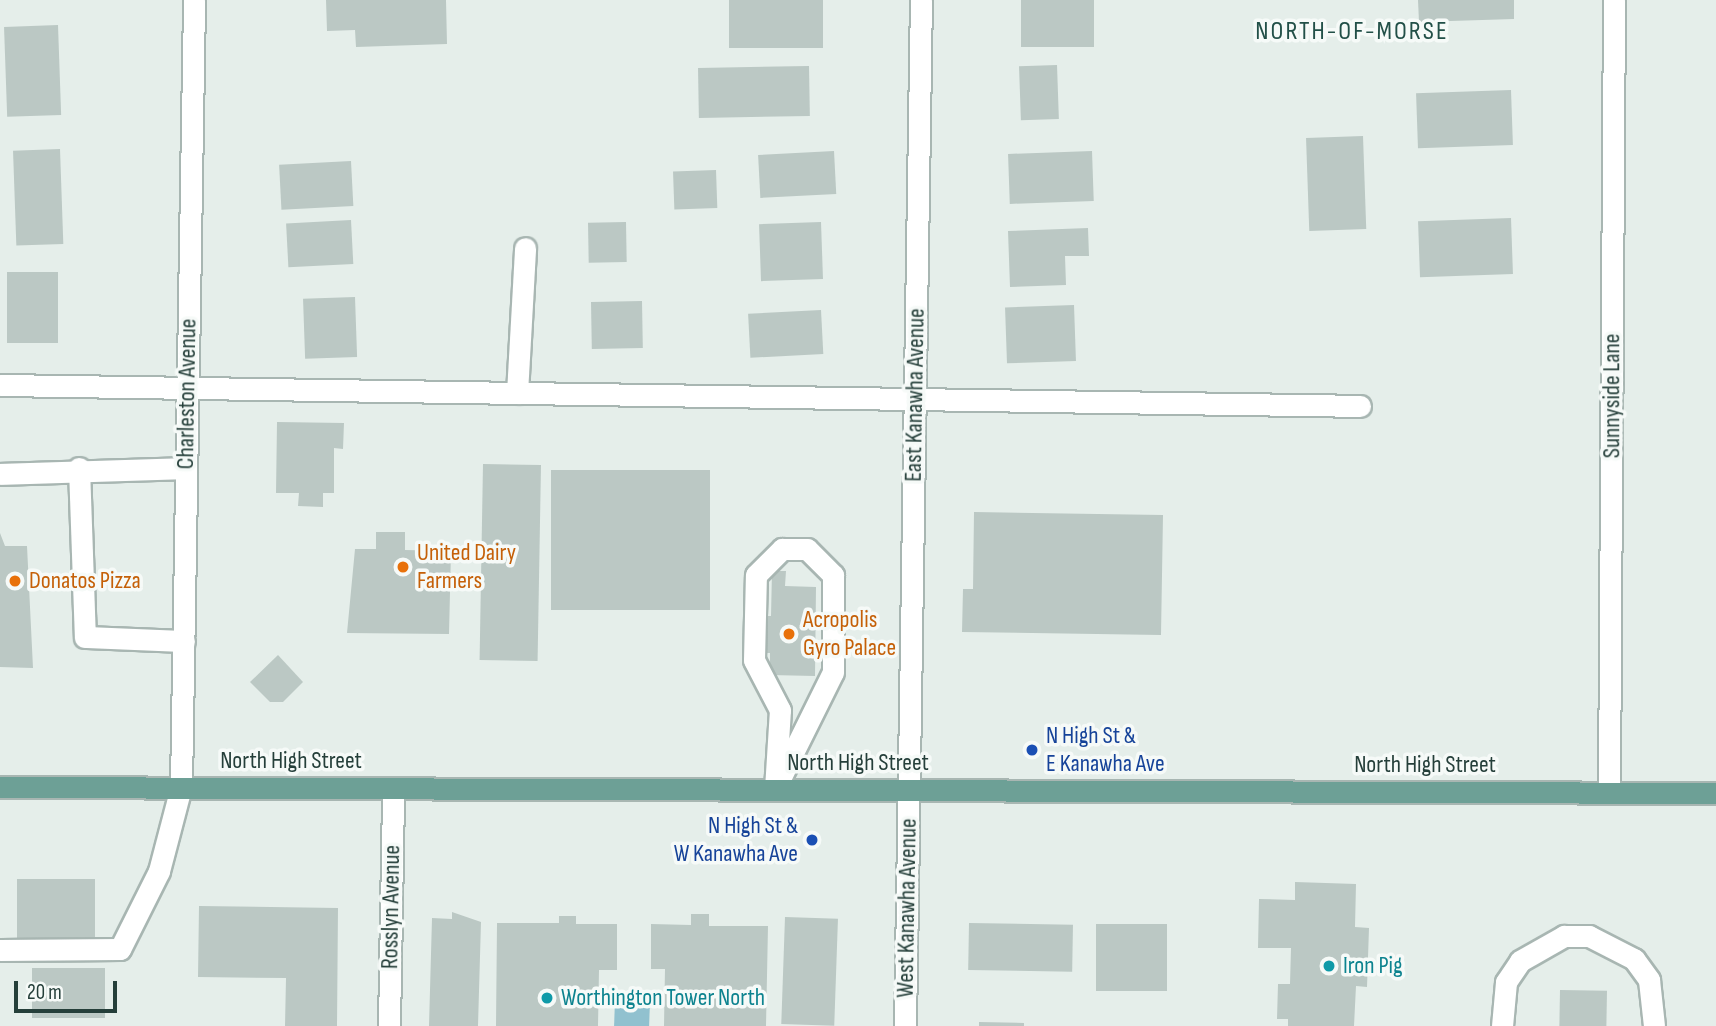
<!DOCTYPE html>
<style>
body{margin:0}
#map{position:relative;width:1716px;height:1026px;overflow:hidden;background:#e5eeea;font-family:"Sofia Sans Condensed",sans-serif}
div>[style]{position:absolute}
.water>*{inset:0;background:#91c1cf;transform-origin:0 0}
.building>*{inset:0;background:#bbc8c4;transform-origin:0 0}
.roads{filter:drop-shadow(2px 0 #a8b6b2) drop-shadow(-2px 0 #a8b6b2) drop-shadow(0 2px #a8b6b2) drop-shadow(0 -2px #a8b6b2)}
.minor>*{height:21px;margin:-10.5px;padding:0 10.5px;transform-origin:10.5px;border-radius:10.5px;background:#fff}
.major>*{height:21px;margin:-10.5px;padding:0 10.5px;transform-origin:10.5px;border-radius:10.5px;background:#6da096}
.dots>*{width:19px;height:19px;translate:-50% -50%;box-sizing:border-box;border:4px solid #f6faf8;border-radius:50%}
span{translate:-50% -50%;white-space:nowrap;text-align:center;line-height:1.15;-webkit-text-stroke:7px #f6faf8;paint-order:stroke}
.street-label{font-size:24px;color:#253f3a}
.food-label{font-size:24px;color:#c56008}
.left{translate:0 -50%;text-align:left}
.transit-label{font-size:24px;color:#164399}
.right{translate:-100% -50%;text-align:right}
.culture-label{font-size:24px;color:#0d838f}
.neighbourhood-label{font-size:26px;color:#225048;letter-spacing:2px}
.scale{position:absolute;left:14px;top:981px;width:103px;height:32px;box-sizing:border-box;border:4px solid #253f3a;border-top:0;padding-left:9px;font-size:21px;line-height:24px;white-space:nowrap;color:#253f3a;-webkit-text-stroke:5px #f6faf8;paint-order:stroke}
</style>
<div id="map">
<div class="water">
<i style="left:615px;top:1000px;width:35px;height:26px;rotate:2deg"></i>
</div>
<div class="building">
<i style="clip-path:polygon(326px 0,446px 0,447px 44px,356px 47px,355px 30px,327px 31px)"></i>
<i style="left:729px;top:0;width:94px;height:48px"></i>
<i style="left:1021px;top:0;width:73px;height:47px"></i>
<i style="clip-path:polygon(1418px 0,1514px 0,1514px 19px,1419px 22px)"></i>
<i style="left:58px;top:25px;width:90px;height:54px;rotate:88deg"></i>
<i style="left:1057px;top:65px;width:54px;height:38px;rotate:88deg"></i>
<i style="left:809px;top:66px;width:50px;height:111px;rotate:89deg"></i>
<i style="left:1511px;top:90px;width:55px;height:95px;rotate:88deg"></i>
<i style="left:1363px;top:136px;width:93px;height:57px;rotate:88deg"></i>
<i style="left:60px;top:149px;width:95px;height:47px;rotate:88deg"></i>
<i style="left:834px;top:151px;width:43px;height:76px;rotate:87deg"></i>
<i style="left:1092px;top:151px;width:50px;height:84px;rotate:88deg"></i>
<i style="left:351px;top:161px;width:45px;height:72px;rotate:87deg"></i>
<i style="left:716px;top:170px;width:38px;height:43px;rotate:88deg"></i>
<i style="left:1511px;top:218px;width:56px;height:93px;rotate:88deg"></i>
<i style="left:351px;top:220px;width:44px;height:65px;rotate:87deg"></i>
<i style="left:626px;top:222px;width:40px;height:38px;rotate:89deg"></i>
<i style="left:821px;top:222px;width:57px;height:62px;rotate:88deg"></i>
<i style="clip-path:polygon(1088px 228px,1089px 256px,1065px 256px,1066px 285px,1010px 287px,1008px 231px)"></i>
<i style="left:7px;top:272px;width:51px;height:71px"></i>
<i style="left:355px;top:297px;width:60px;height:52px;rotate:88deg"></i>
<i style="left:642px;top:301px;width:47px;height:51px;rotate:89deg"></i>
<i style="left:1074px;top:305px;width:56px;height:69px;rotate:88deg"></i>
<i style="left:821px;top:310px;width:44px;height:73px;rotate:87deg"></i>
<i style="clip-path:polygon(277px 422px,344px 423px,343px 449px,334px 448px,334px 493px,323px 493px,323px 507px,298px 506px,299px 493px,276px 493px)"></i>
<i style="left:483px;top:464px;width:58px;height:196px;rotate:1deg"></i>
<i style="left:551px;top:470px;width:159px;height:140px"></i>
<i style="clip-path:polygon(974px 512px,1163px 515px,1161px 635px,962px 632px,963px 589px,973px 589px)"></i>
<i style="clip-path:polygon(376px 532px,405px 532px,405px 550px,451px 551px,449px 634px,347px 633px,355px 549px,376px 549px)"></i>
<i style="clip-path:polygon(0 533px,5px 546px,27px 546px,33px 668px,0 667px)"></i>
<i style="clip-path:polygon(772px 571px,786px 571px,785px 586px,816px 587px,815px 676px,770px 675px,770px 653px,762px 653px,762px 616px,771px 616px)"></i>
<i style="clip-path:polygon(278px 655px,303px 682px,283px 702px,270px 702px,250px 682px)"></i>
<i style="left:95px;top:879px;width:62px;height:78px;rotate:90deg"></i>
<i style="clip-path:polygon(1295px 882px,1356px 884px,1355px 927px,1369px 928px,1367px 987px,1356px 986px,1354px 1026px,1288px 1026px,1288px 1019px,1277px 1019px,1278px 984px,1290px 984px,1291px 948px,1258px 948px,1259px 899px,1295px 900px)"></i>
<i style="clip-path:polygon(199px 906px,338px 908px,337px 1026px,285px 1026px,286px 978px,198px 977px)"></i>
<i style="clip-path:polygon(452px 912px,481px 922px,478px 1026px,429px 1026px,432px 918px,452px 919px)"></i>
<i style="clip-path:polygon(691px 914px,709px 914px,709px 926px,768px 926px,766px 1026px,664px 1026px,665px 969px,651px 969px,651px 924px,691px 925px)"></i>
<i style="clip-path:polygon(559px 916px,576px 916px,576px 924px,617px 924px,617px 970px,599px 970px,598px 1026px,496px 1026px,497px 923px,559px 923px)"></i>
<i style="left:785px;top:917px;width:53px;height:107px;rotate:2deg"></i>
<i style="left:969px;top:923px;width:104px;height:47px;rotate:1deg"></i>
<i style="left:1096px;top:924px;width:71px;height:67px"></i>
<i style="left:105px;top:968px;width:50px;height:73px;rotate:90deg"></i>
<i style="left:1560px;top:990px;width:47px;height:36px;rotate:1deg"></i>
<i style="clip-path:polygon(979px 1022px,1024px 1023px,1024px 1026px,979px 1026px)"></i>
</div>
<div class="roads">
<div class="minor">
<i style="left:0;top:385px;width:1360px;rotate:0.88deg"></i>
<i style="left:517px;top:393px;width:145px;rotate:-86.8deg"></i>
<i style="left:79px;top:468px;width:169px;rotate:88deg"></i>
<i style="left:85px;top:637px;width:99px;rotate:2.3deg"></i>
<i style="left:0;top:474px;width:186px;rotate:-1.8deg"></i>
<i style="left:782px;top:549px;width:25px"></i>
<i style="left:807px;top:549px;width:37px;rotate:45deg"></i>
<i style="left:833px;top:575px;width:97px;rotate:90deg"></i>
<i style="left:833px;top:672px;width:131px;rotate:116.4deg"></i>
<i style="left:775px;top:789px;width:79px;rotate:-86.4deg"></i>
<i style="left:780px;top:710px;width:56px;rotate:-117.5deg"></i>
<i style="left:754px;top:660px;width:85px;rotate:-88.7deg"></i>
<i style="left:756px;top:575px;width:37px;rotate:-45deg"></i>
<i style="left:1609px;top:792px;width:792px;rotate:-89.64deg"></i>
<i style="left:0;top:950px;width:120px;rotate:-0.5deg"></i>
<i style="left:120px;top:949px;width:87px;rotate:-63.4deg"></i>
<i style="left:159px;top:871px;width:87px;rotate:-75.3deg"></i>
<i style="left:181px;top:787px;width:787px;rotate:-89.05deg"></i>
<i style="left:389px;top:1026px;width:238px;rotate:-89deg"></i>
<i style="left:905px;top:1026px;width:1026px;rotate:-89.11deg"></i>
<i style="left:1502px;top:1026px;width:44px;rotate:-84.8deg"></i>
<i style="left:1506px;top:982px;width:25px;rotate:-56deg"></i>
<i style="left:1520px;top:961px;width:51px;rotate:-29.6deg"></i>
<i style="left:1564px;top:936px;width:25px"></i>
<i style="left:1589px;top:936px;width:51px;rotate:27.1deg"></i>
<i style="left:1634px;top:959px;width:26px;rotate:54deg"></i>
<i style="left:1649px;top:980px;width:46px;rotate:83.8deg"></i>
</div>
<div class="major">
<i style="left:0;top:787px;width:1716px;rotate:0.2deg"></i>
</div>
</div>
<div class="dots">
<i style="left:403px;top:567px;background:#e8710a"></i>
<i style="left:15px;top:581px;background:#e8710a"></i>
<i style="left:789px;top:634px;background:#e8710a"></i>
<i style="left:1032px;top:750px;background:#1a4fb4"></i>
<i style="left:812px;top:840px;background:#1a4fb4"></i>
<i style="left:1329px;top:966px;background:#0f9aa8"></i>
<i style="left:547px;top:998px;background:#0f9aa8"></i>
</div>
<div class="street-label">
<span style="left:187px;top:394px;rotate:-89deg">Charleston Avenue</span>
<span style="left:915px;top:395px;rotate:-89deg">East Kanawha Avenue</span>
<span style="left:1612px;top:396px;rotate:-90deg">Sunnyside Lane</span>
<span style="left:291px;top:761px">North High Street</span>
<span style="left:858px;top:763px">North High Street</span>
<span style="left:1425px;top:765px">North High Street</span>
<span style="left:391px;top:907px;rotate:-89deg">Rosslyn Avenue</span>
<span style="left:907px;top:908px;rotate:-89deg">West Kanawha Avenue</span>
</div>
<div class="food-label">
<span class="left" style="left:417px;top:567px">United Dairy<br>Farmers</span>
<span class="left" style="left:29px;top:581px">Donatos Pizza</span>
<span class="left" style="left:803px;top:634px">Acropolis<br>Gyro Palace</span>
</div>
<div class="transit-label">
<span class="left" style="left:1046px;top:750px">N High St &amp;<br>E Kanawha Ave</span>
<span class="right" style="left:798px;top:840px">N High St &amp;<br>W Kanawha Ave</span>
</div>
<div class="culture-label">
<span class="left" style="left:1343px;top:966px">Iron Pig</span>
<span class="left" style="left:561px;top:998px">Worthington Tower North</span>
</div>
<div class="neighbourhood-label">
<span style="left:1352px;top:32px">NORTH-OF-MORSE</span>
</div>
<div class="scale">20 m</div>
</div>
